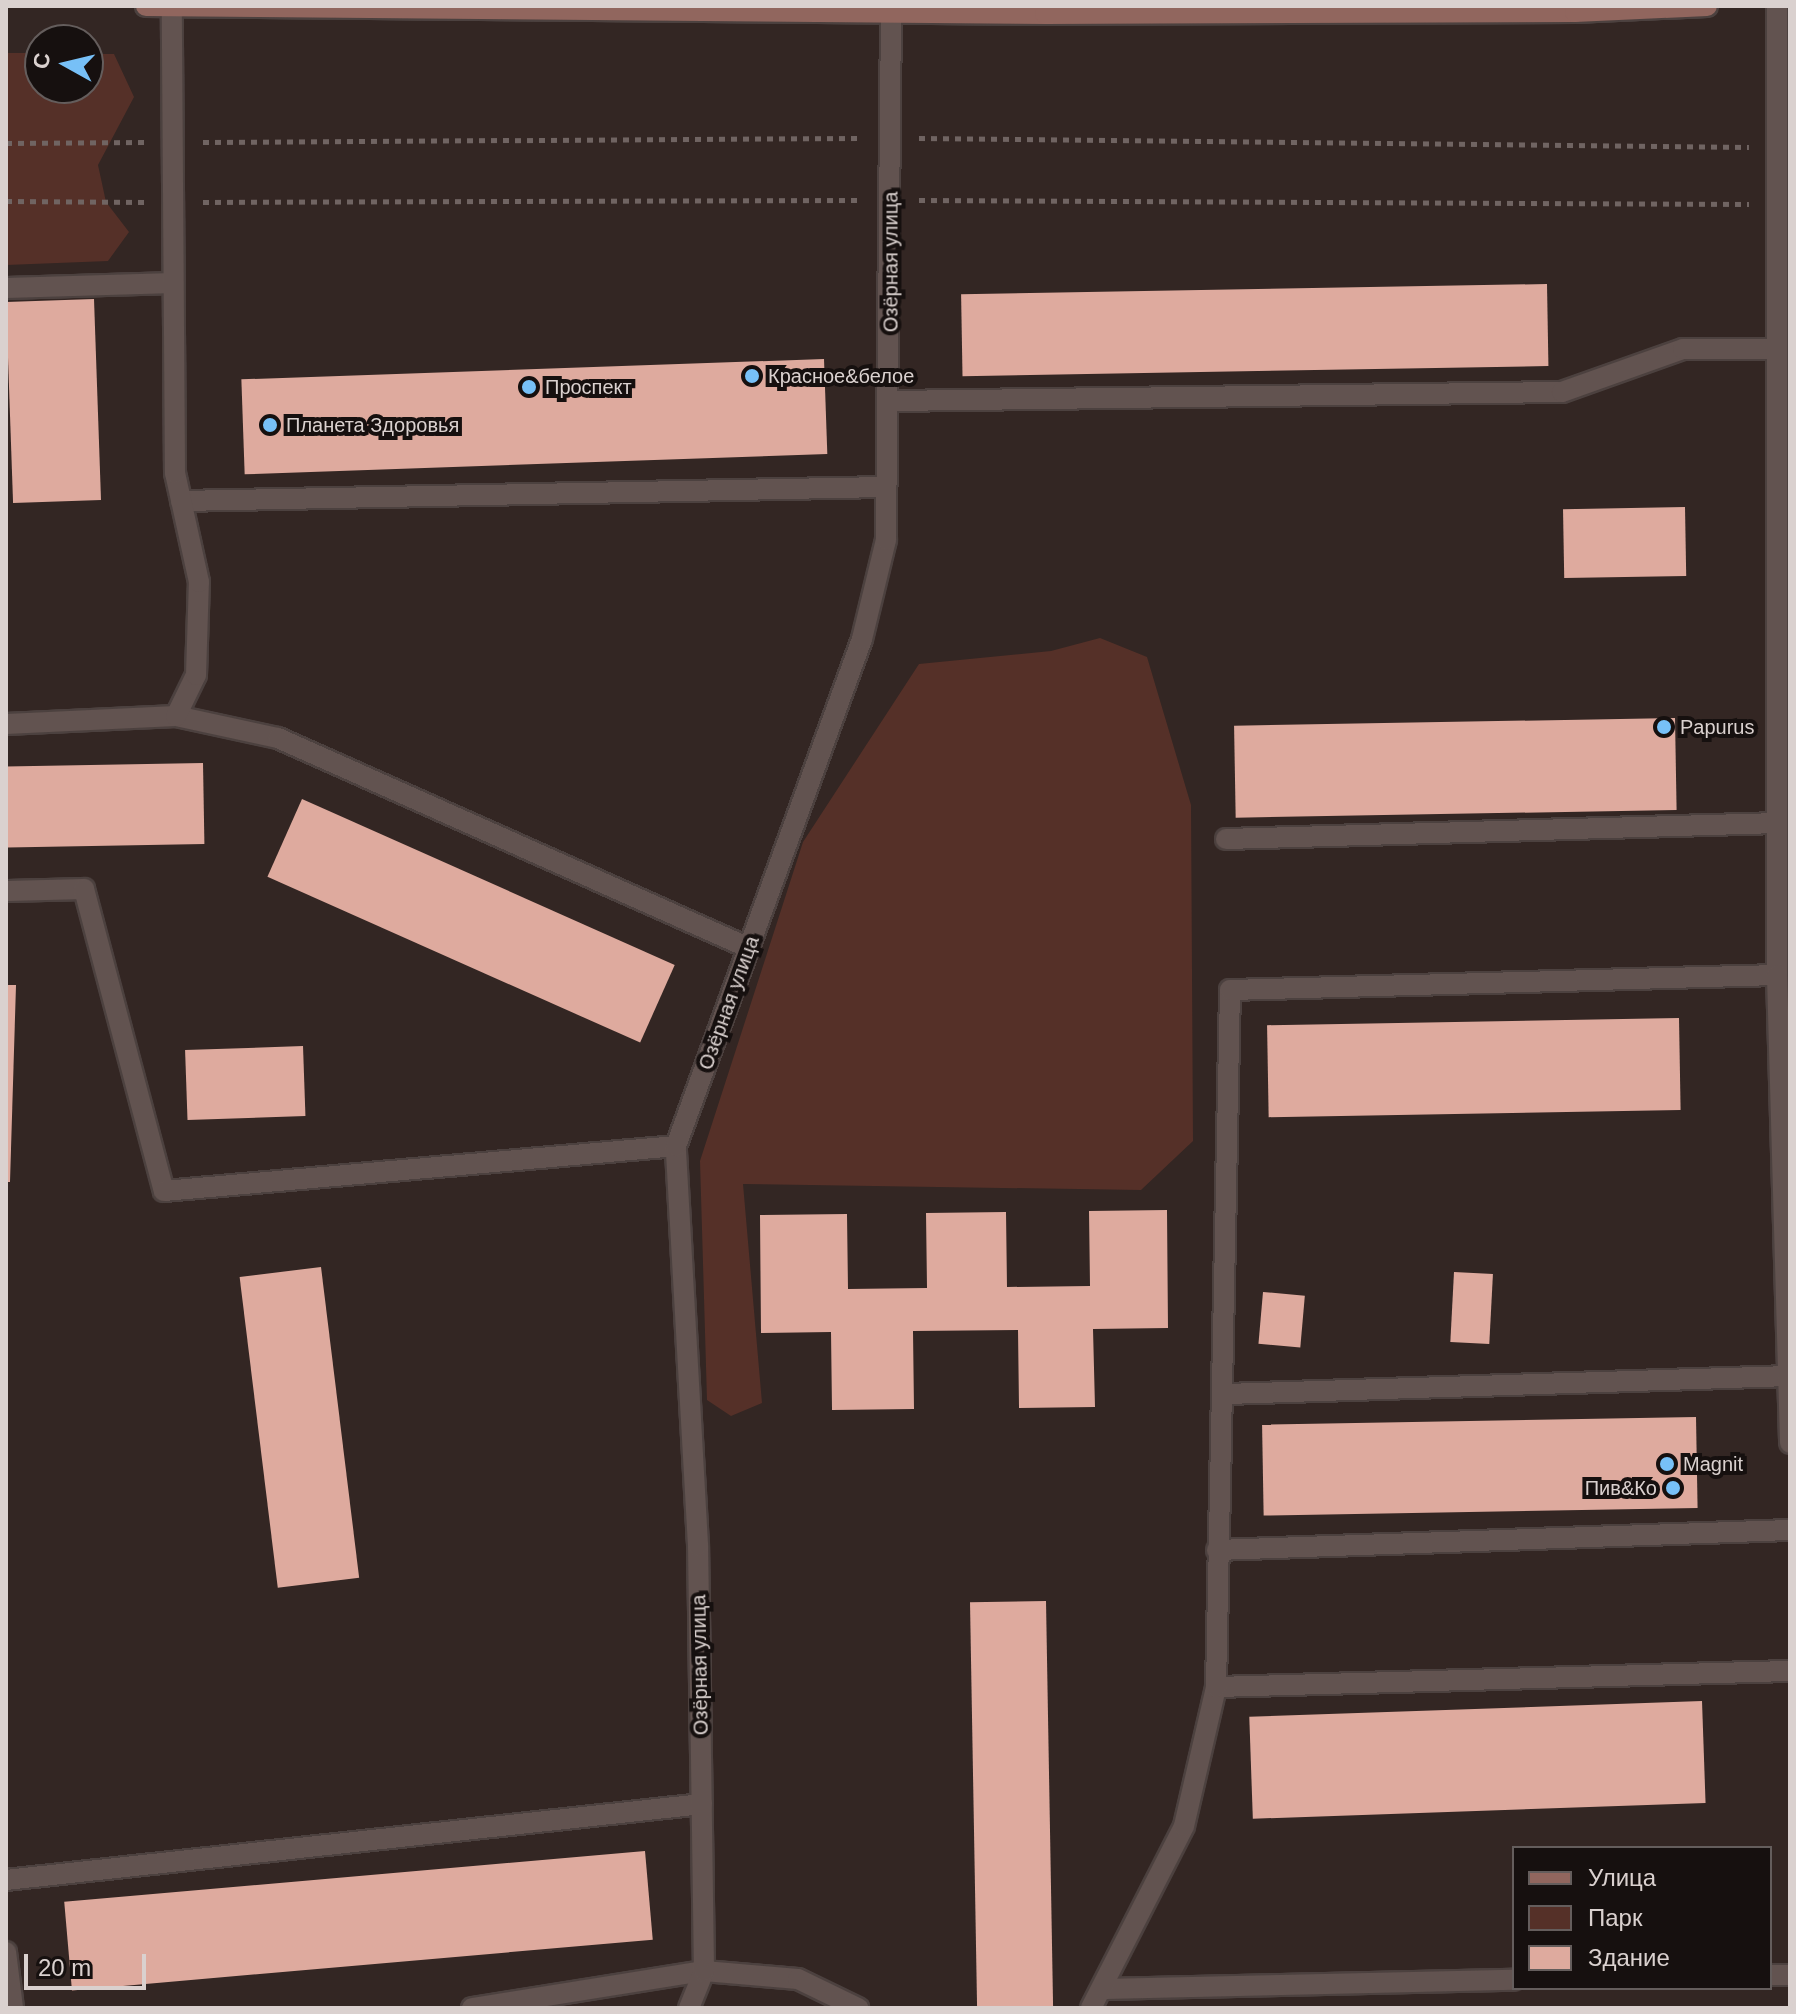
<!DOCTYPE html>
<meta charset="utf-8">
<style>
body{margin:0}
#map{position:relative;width:1796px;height:2014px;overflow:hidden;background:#332623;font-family:Arial,sans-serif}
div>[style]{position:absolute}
.green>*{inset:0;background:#553028}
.building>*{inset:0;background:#deaa9e;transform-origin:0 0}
.path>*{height:5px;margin-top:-2.5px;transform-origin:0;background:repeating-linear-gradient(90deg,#706462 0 6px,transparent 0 12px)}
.roads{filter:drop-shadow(2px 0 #4c413f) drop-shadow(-2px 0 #4c413f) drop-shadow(0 2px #4c413f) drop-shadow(0 -2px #4c413f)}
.lane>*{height:20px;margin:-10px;padding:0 10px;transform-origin:10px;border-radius:10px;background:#625350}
.street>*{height:20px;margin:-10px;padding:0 10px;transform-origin:10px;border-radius:10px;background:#625350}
.secondary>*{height:20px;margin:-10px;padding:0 10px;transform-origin:10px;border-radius:10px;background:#91665e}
.dots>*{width:22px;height:22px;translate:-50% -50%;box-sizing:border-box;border:4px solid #16100f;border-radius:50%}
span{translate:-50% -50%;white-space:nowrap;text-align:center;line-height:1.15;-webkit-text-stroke:8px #16100f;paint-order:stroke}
.street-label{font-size:20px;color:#dad1cf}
.poi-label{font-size:20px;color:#dad1cf}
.left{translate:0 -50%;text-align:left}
.right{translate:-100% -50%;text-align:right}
.frame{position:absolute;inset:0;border:8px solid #dad1cf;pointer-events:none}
.legend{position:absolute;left:1512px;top:1846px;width:260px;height:144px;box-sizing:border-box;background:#16100f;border:2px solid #645d5c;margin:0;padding:10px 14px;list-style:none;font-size:24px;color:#dad1cf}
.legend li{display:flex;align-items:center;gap:16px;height:40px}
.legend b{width:40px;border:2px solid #645d5c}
.north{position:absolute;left:24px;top:24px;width:80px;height:80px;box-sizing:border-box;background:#16100f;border:2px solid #645d5c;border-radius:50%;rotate:278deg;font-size:22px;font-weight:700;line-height:32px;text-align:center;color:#dad1cf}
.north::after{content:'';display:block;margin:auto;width:28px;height:36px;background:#77c0f7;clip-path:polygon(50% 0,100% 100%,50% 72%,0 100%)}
.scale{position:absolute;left:24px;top:1954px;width:122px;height:36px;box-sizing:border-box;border:4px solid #dad1cf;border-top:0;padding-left:10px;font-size:24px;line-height:28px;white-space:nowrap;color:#dad1cf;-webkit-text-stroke:6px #16100f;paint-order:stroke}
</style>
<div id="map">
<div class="green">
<i style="clip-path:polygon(6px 53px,40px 53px,40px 88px,88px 88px,88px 54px,114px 54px,134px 97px,98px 165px,106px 202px,129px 232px,108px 261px,6px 265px)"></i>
<i style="clip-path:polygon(1100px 638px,1147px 657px,1191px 805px,1193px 1141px,1141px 1190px,743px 1184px,762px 1403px,731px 1416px,707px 1400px,700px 1161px,803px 842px,919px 664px,1051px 651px)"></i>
</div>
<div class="building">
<i style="left:1547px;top:284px;width:82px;height:586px;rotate:89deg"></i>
<i style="left:94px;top:299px;width:201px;height:88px;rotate:88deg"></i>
<i style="left:824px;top:359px;width:95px;height:583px;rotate:88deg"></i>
<i style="left:1685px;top:507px;width:69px;height:122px;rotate:89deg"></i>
<i style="left:1675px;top:718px;width:92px;height:441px;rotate:89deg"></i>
<i style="left:203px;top:763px;width:81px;height:197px;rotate:89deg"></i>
<i style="left:302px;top:799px;width:408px;height:85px;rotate:24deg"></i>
<i style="clip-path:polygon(6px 985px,16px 985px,10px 1182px,6px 1182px)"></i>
<i style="left:1679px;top:1018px;width:92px;height:412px;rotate:89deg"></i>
<i style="left:303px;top:1046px;width:70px;height:118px;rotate:88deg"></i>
<i style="clip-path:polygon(1167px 1210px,1168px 1328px,1093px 1329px,1095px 1407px,1019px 1408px,1018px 1330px,913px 1331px,914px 1409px,832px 1410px,831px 1332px,761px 1333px,760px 1215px,847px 1214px,848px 1289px,927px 1288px,926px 1213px,1006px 1212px,1007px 1287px,1090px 1286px,1089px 1211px)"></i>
<i style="left:321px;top:1267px;width:313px;height:82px;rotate:83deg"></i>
<i style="left:1454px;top:1272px;width:39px;height:70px;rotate:3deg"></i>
<i style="left:1263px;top:1292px;width:42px;height:52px;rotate:5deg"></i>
<i style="left:1696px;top:1417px;width:91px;height:434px;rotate:89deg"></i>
<i style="left:1046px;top:1601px;width:407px;height:76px;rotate:89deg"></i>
<i style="left:1702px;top:1701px;width:102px;height:453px;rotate:88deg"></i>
<i style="left:645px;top:1851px;width:89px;height:583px;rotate:85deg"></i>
</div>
<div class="path">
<i style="left:919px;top:138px;width:830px;rotate:0.62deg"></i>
<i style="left:203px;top:142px;width:658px;rotate:-0.35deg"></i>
<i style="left:6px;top:143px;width:139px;rotate:-0.4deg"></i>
<i style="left:919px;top:200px;width:830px;rotate:0.28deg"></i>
<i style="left:6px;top:201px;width:139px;rotate:0.4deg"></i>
<i style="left:203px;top:202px;width:658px;rotate:-0.17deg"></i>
</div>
<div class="roads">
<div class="lane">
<i style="left:6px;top:288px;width:166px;rotate:-1.7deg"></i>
<i style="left:891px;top:401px;width:671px;rotate:-0.77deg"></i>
<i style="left:1562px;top:392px;width:128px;rotate:-19.6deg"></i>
<i style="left:1683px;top:349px;width:93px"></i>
<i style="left:181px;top:501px;width:704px;rotate:-1.14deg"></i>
<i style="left:176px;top:716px;width:104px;rotate:12.2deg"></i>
<i style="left:278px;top:738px;width:516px;rotate:24.03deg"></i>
<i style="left:6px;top:724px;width:170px;rotate:-2.7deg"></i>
<i style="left:176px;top:716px;width:46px;rotate:-64deg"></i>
<i style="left:196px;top:675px;width:93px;rotate:-88.2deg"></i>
<i style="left:199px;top:582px;width:112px;rotate:-102.4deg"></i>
<i style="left:175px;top:473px;width:467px;rotate:-90.4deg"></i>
<i style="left:1226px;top:839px;width:551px;rotate:-1.66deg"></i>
<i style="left:6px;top:891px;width:78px;rotate:-1.5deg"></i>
<i style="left:84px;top:889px;width:312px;rotate:75.2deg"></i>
<i style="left:164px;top:1191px;width:514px;rotate:-5.02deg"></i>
<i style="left:1226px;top:1394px;width:563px;rotate:-1.83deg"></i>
<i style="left:1217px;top:1550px;width:573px;rotate:-2deg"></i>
<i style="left:1216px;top:1687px;width:574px;rotate:-1.6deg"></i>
<i style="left:6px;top:1880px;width:700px;rotate:-6.23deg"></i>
<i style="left:6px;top:1952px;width:56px;rotate:82.9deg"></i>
<i style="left:1770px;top:1975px;width:20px"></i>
<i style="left:1103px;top:1989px;width:411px;rotate:-1.3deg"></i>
<i style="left:472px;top:2008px;width:235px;rotate:-9.1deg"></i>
<i style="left:704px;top:1971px;width:94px;rotate:4.9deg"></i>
<i style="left:798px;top:1979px;width:67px;rotate:25.8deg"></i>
<i style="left:1091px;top:2008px;width:204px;rotate:-62.9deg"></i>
<i style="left:1184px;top:1826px;width:143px;rotate:-77deg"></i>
<i style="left:1216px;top:1687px;width:697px;rotate:-88.85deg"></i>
<i style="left:1230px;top:990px;width:547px;rotate:-1.57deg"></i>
</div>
<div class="street">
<i style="left:1777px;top:6px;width:969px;rotate:90deg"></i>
<i style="left:1777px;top:975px;width:468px;rotate:88.4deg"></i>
<i style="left:689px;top:2008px;width:40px;rotate:-68deg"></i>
<i style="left:704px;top:1971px;width:426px;rotate:-90.8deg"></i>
<i style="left:698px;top:1545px;width:400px;rotate:-93.2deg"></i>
<i style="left:676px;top:1146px;width:540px;rotate:-69.85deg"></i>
<i style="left:862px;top:639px;width:102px;rotate:-76.4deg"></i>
<i style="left:886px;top:540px;width:528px;rotate:-89.46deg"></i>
</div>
<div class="secondary">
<i style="left:146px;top:6px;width:899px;rotate:0.51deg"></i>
<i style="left:1045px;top:14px;width:530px;rotate:-0.22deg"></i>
<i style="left:1575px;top:12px;width:132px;rotate:-2.6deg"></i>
</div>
</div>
<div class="dots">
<i style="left:752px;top:376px;background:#77c0f7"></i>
<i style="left:529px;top:387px;background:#77c0f7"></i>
<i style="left:270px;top:425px;background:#77c0f7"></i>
<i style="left:1664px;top:727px;background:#77c0f7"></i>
<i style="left:1667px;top:1464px;background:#77c0f7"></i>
<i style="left:1673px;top:1488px;background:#77c0f7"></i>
</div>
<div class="street-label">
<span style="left:891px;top:262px;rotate:-90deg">Озёрная улица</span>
<span style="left:729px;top:1003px;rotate:-70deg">Озёрная улица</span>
<span style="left:700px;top:1665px;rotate:-91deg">Озёрная улица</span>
</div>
<div class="poi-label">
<span class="left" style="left:768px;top:376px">Красное&amp;белое</span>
<span class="left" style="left:545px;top:387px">Проспект</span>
<span class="left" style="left:286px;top:425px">Планета Здоровья</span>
<span class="left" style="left:1680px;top:727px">Papurus</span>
<span class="left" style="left:1683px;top:1464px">Magnit</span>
<span class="right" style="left:1657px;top:1488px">Пив&amp;Ко</span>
</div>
<div class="frame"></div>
<ul class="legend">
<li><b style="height:10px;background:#91665e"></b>Улица</li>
<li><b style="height:22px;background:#553028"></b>Парк</li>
<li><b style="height:22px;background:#deaa9e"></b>Здание</li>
</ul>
<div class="north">С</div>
<div class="scale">20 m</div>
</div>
